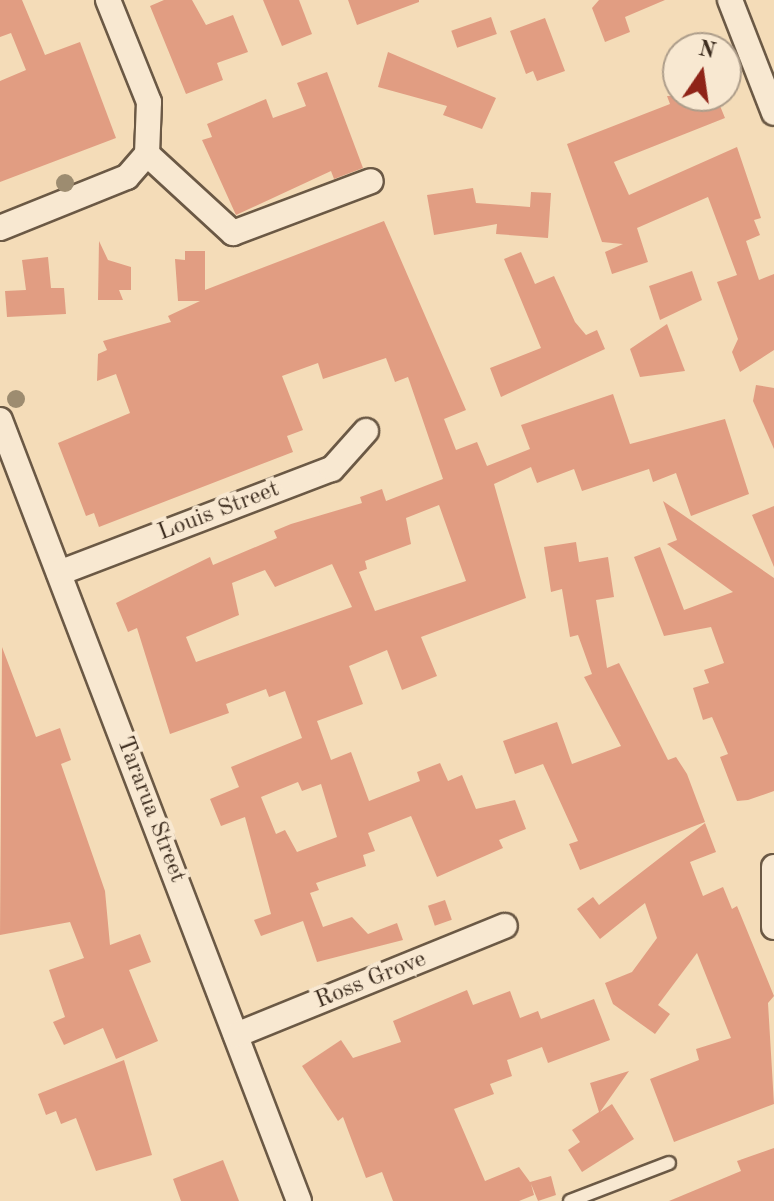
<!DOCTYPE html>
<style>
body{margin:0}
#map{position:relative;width:774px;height:1201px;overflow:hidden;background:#f4dcb8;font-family:"Old Standard TT",serif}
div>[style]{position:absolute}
.building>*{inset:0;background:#e19d82;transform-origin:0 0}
.roads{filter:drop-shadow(2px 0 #6b5945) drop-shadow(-2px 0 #6b5945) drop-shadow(0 2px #6b5945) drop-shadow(0 -2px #6b5945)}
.service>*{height:12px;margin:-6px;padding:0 6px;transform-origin:6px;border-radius:6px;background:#f8e8d1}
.minor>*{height:24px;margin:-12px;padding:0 12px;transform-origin:12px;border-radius:12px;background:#f8e8d1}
.trees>*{width:18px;height:18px;margin:-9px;border-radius:50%;background:#9d8c70}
span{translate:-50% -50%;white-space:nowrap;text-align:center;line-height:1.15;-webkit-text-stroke:8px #f8e8d1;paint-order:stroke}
.street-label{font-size:24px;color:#3d2d1f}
.north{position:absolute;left:662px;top:32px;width:80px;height:80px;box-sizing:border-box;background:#f8e8d1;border:2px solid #ad9d8a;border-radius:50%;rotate:13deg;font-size:22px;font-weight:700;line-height:32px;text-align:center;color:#3d2d1f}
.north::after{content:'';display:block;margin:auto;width:28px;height:36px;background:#8f2418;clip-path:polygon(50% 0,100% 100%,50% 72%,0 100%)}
</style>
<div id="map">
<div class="building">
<i style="clip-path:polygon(0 0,22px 0,45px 55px,80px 42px,116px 138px,0 182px,0 81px,26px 70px,11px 33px,0 37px)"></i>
<i style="clip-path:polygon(164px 0,192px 0,206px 25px,233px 15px,248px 52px,217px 63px,223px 80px,186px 94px,150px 6px)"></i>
<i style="clip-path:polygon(263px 0,299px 0,312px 34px,282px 46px)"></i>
<i style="clip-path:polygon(348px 0,419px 0,419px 2px,357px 25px)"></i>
<i style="clip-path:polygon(599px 0,665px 0,625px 17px,630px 32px,605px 42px,592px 8px)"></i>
<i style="left:491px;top:17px;width:18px;height:42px;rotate:71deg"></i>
<i style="clip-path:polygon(545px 18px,565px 71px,537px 81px,533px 71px,526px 74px,510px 31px)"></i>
<i style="clip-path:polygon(388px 52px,496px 98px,482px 129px,443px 115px,447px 106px,378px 87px)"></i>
<i style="clip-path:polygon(327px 72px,363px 168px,334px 179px,331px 171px,236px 215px,202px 140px,212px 137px,207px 124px,266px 99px,273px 118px,306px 106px,297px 83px)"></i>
<i style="clip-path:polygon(667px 96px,686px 96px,690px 106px,716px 96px,725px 118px,614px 162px,629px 195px,737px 147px,761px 218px,754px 220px,760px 235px,746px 241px,759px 280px,774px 274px,774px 350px,740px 372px,732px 352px,738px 339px,717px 282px,737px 275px,708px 197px,637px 228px,648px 262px,612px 274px,605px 252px,623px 244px,602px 242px,567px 144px,670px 104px)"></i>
<i style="clip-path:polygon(473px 188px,476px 203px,530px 207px,531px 192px,551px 193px,548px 238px,496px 234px,497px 224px,434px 235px,427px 195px)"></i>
<i style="clip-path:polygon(evenodd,384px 221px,466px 410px,444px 419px,456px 450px,477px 442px,487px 466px,530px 449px,521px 425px,613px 394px,630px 444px,725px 419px,749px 494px,691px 516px,676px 473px,653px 482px,649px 469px,582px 491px,574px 469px,537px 483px,531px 467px,494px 484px,526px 598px,421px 637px,437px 676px,402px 690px,387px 650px,349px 666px,363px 704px,317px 721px,331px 760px,351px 752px,369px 801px,420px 781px,417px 772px,440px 763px,448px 781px,462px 775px,476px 809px,515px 800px,526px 829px,499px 840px,503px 848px,437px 877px,411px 816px,368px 833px,375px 851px,363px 855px,366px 866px,316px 883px,319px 890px,310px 893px,323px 927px,352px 917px,368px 934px,397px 923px,403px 940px,317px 962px,303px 921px,261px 936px,254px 920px,271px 914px,245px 817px,221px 826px,210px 799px,239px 787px,231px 767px,302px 738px,285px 691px,269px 697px,266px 689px,226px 704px,229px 713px,170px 734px,137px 628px,128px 632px,116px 603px,210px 557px,213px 565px,277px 538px,274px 531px,291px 524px,362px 503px,360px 497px,382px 489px,386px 501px,443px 479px,408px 377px,395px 382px,386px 358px,323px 379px,318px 363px,282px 376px,303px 430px,287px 436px,293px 452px,99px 527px,94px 513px,86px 516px,58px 443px,130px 413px,116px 374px,97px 381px,98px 354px,107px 350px,103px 341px,171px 322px,168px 316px,200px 301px,178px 301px,175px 259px,185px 260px,185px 251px,205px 251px,205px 290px,384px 221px,439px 505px,466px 581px,375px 611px,359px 572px,367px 569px,365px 561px,411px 544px,406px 518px,439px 505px,384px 221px,332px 564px,352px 607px,196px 662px,186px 637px,239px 615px,232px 583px,265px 570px,275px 587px,332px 564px,384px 221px,298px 782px,302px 791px,321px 784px,337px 837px,297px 852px,285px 830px,276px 834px,261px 797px,298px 782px)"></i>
<i style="clip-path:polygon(99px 241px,108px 260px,131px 267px,131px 290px,119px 290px,123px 300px,98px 300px)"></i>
<i style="clip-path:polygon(521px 252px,535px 284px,554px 276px,575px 322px,586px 335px,597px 330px,605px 349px,501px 397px,490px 368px,541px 348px,504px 259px)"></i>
<i style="clip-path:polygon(48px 257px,51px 288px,64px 288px,66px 314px,7px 317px,5px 291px,26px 290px,22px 260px)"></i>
<i style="clip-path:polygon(692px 271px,702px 300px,660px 320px,649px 286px)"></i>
<i style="clip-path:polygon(667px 324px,685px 371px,640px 377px,630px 349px)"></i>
<i style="clip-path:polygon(756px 385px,774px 388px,774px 449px,753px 401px)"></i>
<i style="clip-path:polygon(663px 501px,774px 578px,774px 791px,748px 800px,737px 801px,720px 757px,728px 754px,712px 717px,703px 720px,693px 688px,709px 683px,704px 670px,724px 663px,711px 627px,664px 636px,634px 557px,660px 547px,684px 610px,733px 592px,667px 544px,677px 540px)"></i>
<i style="clip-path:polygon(774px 506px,774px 567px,752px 515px)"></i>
<i style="clip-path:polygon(576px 542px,579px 562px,608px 557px,614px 597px,596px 600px,607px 668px,619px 663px,668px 760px,676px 757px,687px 774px,705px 822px,580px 870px,569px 844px,578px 841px,543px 764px,515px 774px,503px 741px,557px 722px,572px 764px,621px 746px,584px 677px,592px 674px,578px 635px,570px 637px,562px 589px,551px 592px,544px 547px)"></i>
<i style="clip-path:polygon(2px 647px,36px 737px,60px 728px,71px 760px,61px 764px,105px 891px,110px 945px,140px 934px,151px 962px,129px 970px,158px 1041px,116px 1059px,103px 1028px,64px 1045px,53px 1022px,65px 1017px,49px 970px,84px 958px,70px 922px,0 935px)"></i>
<i style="clip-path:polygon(705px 823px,716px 852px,690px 862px,703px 896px,723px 887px,732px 909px,737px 906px,774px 996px,768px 1003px,774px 1104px,674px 1142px,650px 1079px,699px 1060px,696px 1049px,731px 1038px,697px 953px,658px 1005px,670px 1014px,655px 1034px,613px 1004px,605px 983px,632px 972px,657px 938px,645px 903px,600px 939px,577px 909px,593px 897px,599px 905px)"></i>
<i style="left:445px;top:900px;width:21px;height:18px;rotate:71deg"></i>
<i style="clip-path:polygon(467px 990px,473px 1005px,510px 991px,520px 1018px,538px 1011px,541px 1019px,594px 999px,610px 1040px,548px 1063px,542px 1047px,507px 1060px,512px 1076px,490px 1084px,494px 1094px,454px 1109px,485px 1181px,519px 1167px,530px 1182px,551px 1176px,556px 1195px,538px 1201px,531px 1184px,534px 1195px,519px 1201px,393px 1201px,382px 1172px,366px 1178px,343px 1117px,338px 1121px,302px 1066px,341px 1040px,353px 1058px,401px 1042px,393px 1021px)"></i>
<i style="clip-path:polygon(124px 1060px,152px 1155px,96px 1171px,76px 1118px,61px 1124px,56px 1111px,46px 1115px,38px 1094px)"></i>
<i style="clip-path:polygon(629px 1071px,600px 1112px,612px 1104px,634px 1139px,582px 1172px,568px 1150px,580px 1142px,572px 1130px,599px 1112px,590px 1083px)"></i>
<i style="clip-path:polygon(774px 1148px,774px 1201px,669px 1201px,741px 1171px,737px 1161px)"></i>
<i style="clip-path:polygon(223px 1160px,239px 1201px,181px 1201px,173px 1179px)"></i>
</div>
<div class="roads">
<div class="service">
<i style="left:570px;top:1201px;width:106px;rotate:-21deg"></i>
</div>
<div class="minor">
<i style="left:730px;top:0;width:121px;rotate:68.7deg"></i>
<i style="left:147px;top:154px;width:117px;rotate:42.6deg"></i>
<i style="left:233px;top:233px;width:147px;rotate:-20.6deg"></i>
<i style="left:0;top:228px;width:137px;rotate:-21.9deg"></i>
<i style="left:127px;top:177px;width:30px;rotate:-49deg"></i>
<i style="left:147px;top:154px;width:52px;rotate:-87.8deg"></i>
<i style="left:149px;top:102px;width:110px;rotate:-111.9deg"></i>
<i style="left:0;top:420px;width:836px;rotate:69.05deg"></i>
<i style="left:59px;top:573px;width:292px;rotate:-20.9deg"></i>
<i style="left:332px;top:469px;width:51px;rotate:-48.2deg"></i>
<i style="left:774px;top:867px;width:60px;rotate:90deg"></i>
<i style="left:236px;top:1035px;width:290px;rotate:-22.1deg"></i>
</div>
</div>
<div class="trees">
<i style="left:65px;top:183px"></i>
<i style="left:16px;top:399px"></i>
</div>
<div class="street-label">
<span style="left:219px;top:512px;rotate:-21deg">Louis Street</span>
<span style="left:150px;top:810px;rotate:69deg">Tararua Street</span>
<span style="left:371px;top:981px;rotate:-22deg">Ross Grove</span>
</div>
<div class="north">N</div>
</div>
